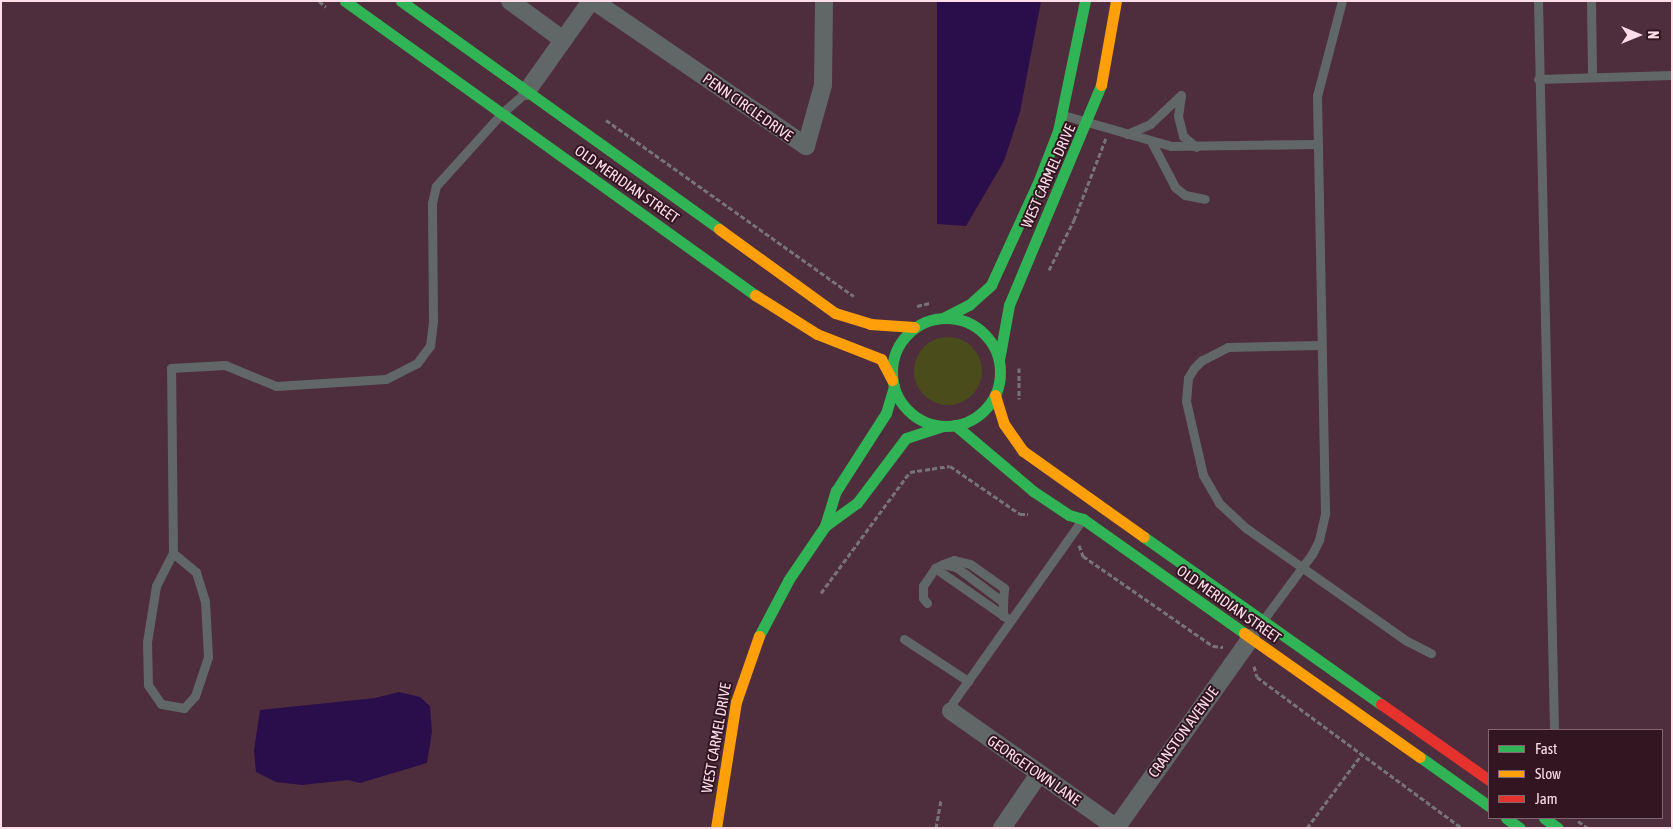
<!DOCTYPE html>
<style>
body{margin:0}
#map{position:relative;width:1673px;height:829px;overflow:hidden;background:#4e2e3c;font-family:"Asap Condensed",sans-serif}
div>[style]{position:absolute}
.green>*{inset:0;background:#4b4c1c}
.round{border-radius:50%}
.water>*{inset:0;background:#2a0d4b}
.path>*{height:3px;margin-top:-1.5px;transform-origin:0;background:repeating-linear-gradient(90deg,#777376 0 5px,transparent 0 7.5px)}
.lane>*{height:9px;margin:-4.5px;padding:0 4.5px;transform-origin:4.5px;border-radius:4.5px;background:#616766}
.street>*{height:18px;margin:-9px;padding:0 9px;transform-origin:9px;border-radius:9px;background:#616766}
.fast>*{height:11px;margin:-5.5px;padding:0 5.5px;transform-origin:5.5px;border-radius:5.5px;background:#30b455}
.fast>.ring{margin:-5.5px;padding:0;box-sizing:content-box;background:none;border:11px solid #30b455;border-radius:50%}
.slow>*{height:11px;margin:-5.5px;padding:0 5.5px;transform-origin:5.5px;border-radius:5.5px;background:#ff9f0a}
.jam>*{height:11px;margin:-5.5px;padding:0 5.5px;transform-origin:5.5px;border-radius:5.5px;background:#e5322d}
span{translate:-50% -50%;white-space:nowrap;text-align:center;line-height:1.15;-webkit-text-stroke:4px #311621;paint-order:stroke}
.street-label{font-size:15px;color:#fedee9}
.frame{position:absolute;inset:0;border:2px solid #fedee9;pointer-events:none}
.legend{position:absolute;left:1488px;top:729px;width:175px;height:90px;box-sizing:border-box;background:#311621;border:1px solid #836671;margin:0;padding:6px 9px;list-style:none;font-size:15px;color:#fedee9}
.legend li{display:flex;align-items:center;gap:10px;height:25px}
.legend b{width:25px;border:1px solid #836671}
.north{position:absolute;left:1613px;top:10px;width:50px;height:50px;-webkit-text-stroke:4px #311621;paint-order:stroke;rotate:90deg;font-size:14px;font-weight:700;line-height:20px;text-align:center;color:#fedee9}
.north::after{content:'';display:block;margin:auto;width:18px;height:22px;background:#fedee9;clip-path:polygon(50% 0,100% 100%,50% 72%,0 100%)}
</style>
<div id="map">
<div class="green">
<i class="round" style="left:914px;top:337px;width:68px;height:68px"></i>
</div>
<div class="water">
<i style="clip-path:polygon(937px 1px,1041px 1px,1020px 112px,1004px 161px,966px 226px,937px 224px)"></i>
<i style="clip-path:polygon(399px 692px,420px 697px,430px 706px,432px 732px,427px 763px,360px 783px,348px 780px,302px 785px,276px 782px,256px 772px,254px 750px,260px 710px,375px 698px)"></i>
</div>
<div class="path">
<i style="left:319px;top:1px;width:9px;rotate:41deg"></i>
<i style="left:606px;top:120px;width:304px;rotate:35.4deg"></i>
<i style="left:1049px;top:270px;width:56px;rotate:-63.4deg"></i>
<i style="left:1074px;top:220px;width:88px;rotate:-68.7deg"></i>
<i style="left:917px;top:306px;width:13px;rotate:-13deg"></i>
<i style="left:1019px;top:368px;width:31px;rotate:90deg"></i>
<i style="left:1079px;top:545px;width:12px;rotate:70deg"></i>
<i style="left:1083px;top:556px;width:158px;rotate:34.7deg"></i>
<i style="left:1213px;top:646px;width:10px;rotate:6deg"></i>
<i style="left:821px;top:593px;width:150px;rotate:-53.7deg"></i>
<i style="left:910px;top:472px;width:40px;rotate:-8.5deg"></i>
<i style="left:950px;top:466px;width:85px;rotate:34.4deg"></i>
<i style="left:1020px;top:514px;width:8px"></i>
<i style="left:1254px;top:666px;width:11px;rotate:75deg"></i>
<i style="left:1257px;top:677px;width:255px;rotate:36.4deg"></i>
<i style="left:1578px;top:821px;width:12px;rotate:35deg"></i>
<i style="left:936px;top:828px;width:29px;rotate:-80deg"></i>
<i style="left:1307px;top:828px;width:92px;rotate:-53.4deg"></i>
</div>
<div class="lane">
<i style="left:1538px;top:1px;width:729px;rotate:88.74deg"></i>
<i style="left:1591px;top:1px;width:76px;rotate:89.2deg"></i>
<i style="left:1538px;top:79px;width:134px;rotate:-1.7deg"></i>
<i style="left:1181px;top:95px;width:21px;rotate:98deg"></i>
<i style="left:1178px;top:116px;width:21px;rotate:76deg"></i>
<i style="left:1183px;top:136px;width:17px;rotate:40deg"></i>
<i style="left:1063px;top:115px;width:112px;rotate:16deg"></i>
<i style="left:1171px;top:146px;width:145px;rotate:-0.8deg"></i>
<i style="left:1127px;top:134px;width:25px;rotate:-23deg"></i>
<i style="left:1150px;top:124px;width:42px;rotate:-43.1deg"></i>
<i style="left:1151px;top:141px;width:52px;rotate:62.4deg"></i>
<i style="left:1175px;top:187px;width:13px;rotate:39deg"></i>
<i style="left:1185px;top:195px;width:20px;rotate:11deg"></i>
<i style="left:1321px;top:345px;width:93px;rotate:178.8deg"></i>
<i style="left:1228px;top:347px;width:29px;rotate:153deg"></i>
<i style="left:1202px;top:360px;width:11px;rotate:135deg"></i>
<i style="left:1194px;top:368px;width:12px;rotate:121deg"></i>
<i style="left:1188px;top:378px;width:23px;rotate:95deg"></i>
<i style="left:1186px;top:401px;width:76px;rotate:77.1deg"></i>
<i style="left:1203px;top:475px;width:32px;rotate:60deg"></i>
<i style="left:1219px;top:503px;width:37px;rotate:43deg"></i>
<i style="left:1246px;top:528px;width:197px;rotate:35.1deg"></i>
<i style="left:1407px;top:641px;width:27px;rotate:27deg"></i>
<i style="left:173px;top:553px;width:30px;rotate:40deg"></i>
<i style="left:196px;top:572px;width:30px;rotate:73deg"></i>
<i style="left:205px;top:601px;width:56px;rotate:86.9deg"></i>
<i style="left:208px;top:657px;width:41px;rotate:108.4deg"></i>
<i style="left:195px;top:696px;width:16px;rotate:133deg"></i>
<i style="left:184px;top:708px;width:23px;rotate:-170deg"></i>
<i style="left:161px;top:704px;width:23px;rotate:-124deg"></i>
<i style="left:148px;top:685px;width:43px;rotate:-91.3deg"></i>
<i style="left:147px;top:642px;width:57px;rotate:-80.9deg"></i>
<i style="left:156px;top:586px;width:37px;rotate:-63deg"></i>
<i style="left:173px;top:553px;width:185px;rotate:-90.6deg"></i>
<i style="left:171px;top:368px;width:54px;rotate:-3.2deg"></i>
<i style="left:225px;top:365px;width:55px;rotate:22.4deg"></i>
<i style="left:276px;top:386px;width:110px;rotate:-3.6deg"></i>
<i style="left:386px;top:379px;width:35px;rotate:-27deg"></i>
<i style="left:417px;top:363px;width:21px;rotate:-53deg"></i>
<i style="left:430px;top:346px;width:25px;rotate:-83deg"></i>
<i style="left:433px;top:321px;width:118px;rotate:-90.5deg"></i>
<i style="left:432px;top:203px;width:17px;rotate:-77deg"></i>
<i style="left:436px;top:186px;width:98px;rotate:-47.9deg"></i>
<i style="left:502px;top:113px;width:32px;rotate:-41deg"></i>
<i style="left:943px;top:564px;width:12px;rotate:-20deg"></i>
<i style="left:954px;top:560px;width:16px;rotate:14deg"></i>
<i style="left:970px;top:564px;width:42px;rotate:35.2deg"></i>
<i style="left:1004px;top:588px;width:14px;rotate:94deg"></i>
<i style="left:935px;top:568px;width:88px;rotate:34.8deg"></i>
<i style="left:927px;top:603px;width:6px;rotate:-129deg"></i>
<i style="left:923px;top:598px;width:12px;rotate:-90deg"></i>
<i style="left:923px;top:586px;width:22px;rotate:-56deg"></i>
<i style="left:935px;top:568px;width:9px;rotate:-27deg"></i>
<i style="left:943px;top:564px;width:13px;rotate:13deg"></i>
<i style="left:956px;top:567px;width:59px;rotate:36.7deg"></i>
<i style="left:1003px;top:602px;width:14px;rotate:90deg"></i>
<i style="left:1264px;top:619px;width:81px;rotate:-53.6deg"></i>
<i style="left:1312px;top:554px;width:16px;rotate:-63deg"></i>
<i style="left:1319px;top:540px;width:28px;rotate:-77deg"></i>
<i style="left:1325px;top:513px;width:417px;rotate:-91.1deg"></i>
<i style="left:1317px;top:96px;width:98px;rotate:-75.3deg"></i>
<i style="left:904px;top:639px;width:77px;rotate:33.3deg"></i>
<i style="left:951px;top:711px;width:9px;rotate:-77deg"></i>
<i style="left:953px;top:702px;width:222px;rotate:-54.7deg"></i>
</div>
<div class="street">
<i style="left:510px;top:1px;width:66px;rotate:36.3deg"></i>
<i style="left:594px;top:1px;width:257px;rotate:34.4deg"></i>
<i style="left:806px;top:146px;width:63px;rotate:-74.4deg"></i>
<i style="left:823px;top:85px;width:84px;rotate:-89.3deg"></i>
<i style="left:527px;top:91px;width:110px;rotate:-54.6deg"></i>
<i style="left:951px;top:711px;width:203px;rotate:35.2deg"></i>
<i style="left:1002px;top:828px;width:65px;rotate:-55.6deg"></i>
<i style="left:1116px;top:828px;width:233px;rotate:-54.6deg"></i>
</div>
<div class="fast">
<i style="left:345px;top:1px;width:505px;rotate:35.64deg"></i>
<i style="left:401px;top:1px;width:391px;rotate:35.6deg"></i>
<i style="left:945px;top:317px;width:27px;rotate:-27deg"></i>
<i style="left:969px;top:305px;width:30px;rotate:-42deg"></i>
<i style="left:991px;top:285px;width:115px;rotate:-65.4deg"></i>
<i style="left:1039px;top:180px;width:53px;rotate:-68.8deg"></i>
<i style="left:1058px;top:131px;width:133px;rotate:-78.3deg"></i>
<i class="ring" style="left:892px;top:318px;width:97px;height:97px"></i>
<i style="left:999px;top:360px;width:56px;rotate:-79.7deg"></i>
<i style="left:1009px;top:305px;width:238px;rotate:-67.3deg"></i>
<i style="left:955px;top:425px;width:102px;rotate:40.2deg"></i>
<i style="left:1033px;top:491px;width:43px;rotate:33.7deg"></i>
<i style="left:1069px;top:515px;width:15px;rotate:16deg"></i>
<i style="left:1083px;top:519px;width:197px;rotate:35.3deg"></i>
<i style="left:825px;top:526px;width:39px;rotate:-36deg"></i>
<i style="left:857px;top:503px;width:81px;rotate:-53deg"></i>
<i style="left:906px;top:438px;width:38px;rotate:-18deg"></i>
<i style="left:1144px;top:537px;width:290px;rotate:35.2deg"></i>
<i style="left:759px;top:636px;width:64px;rotate:-62.2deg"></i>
<i style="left:789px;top:579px;width:64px;rotate:-55.8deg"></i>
<i style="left:825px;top:526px;width:37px;rotate:-73deg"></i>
<i style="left:836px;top:491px;width:93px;rotate:-57.3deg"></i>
<i style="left:886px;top:413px;width:28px;rotate:-73deg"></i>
<i style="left:1420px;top:757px;width:85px;rotate:35.4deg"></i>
<i style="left:1506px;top:818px;width:17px;rotate:36deg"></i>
<i style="left:1544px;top:818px;width:17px;rotate:36deg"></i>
</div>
<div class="slow">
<i style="left:1101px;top:85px;width:85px;rotate:-79.9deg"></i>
<i style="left:719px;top:229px;width:143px;rotate:35.9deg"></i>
<i style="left:835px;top:313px;width:37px;rotate:17deg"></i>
<i style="left:870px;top:324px;width:44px;rotate:3.9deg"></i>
<i style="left:755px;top:295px;width:73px;rotate:32.2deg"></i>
<i style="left:817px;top:334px;width:69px;rotate:21.3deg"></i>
<i style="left:881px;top:359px;width:24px;rotate:62deg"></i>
<i style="left:995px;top:395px;width:30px;rotate:73deg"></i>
<i style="left:1004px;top:424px;width:33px;rotate:55deg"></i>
<i style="left:1023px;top:451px;width:148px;rotate:35.4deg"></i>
<i style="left:1244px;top:633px;width:215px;rotate:35.2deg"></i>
<i style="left:716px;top:828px;width:128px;rotate:-81deg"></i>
<i style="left:736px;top:702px;width:70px;rotate:-70.8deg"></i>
</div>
<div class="jam">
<i style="left:1381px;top:704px;width:132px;rotate:35.1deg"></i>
</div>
<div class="street-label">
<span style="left:748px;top:107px;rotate:35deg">PENN CIRCLE DRIVE</span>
<span style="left:1048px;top:176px;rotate:-66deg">WEST CARMEL DRIVE</span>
<span style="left:627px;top:184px;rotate:35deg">OLD MERIDIAN STREET</span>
<span style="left:1229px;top:604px;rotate:35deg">OLD MERIDIAN STREET</span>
<span style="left:1183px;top:732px;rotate:-54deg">CRANSTON AVENUE</span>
<span style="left:716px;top:738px;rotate:-80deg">WEST CARMEL DRIVE</span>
<span style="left:1034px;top:770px;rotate:35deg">GEORGETOWN LANE</span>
</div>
<div class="frame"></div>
<ul class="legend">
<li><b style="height:6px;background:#30b455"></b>Fast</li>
<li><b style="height:6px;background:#ff9f0a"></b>Slow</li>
<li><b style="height:6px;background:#e5322d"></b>Jam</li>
</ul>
<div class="north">N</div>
</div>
